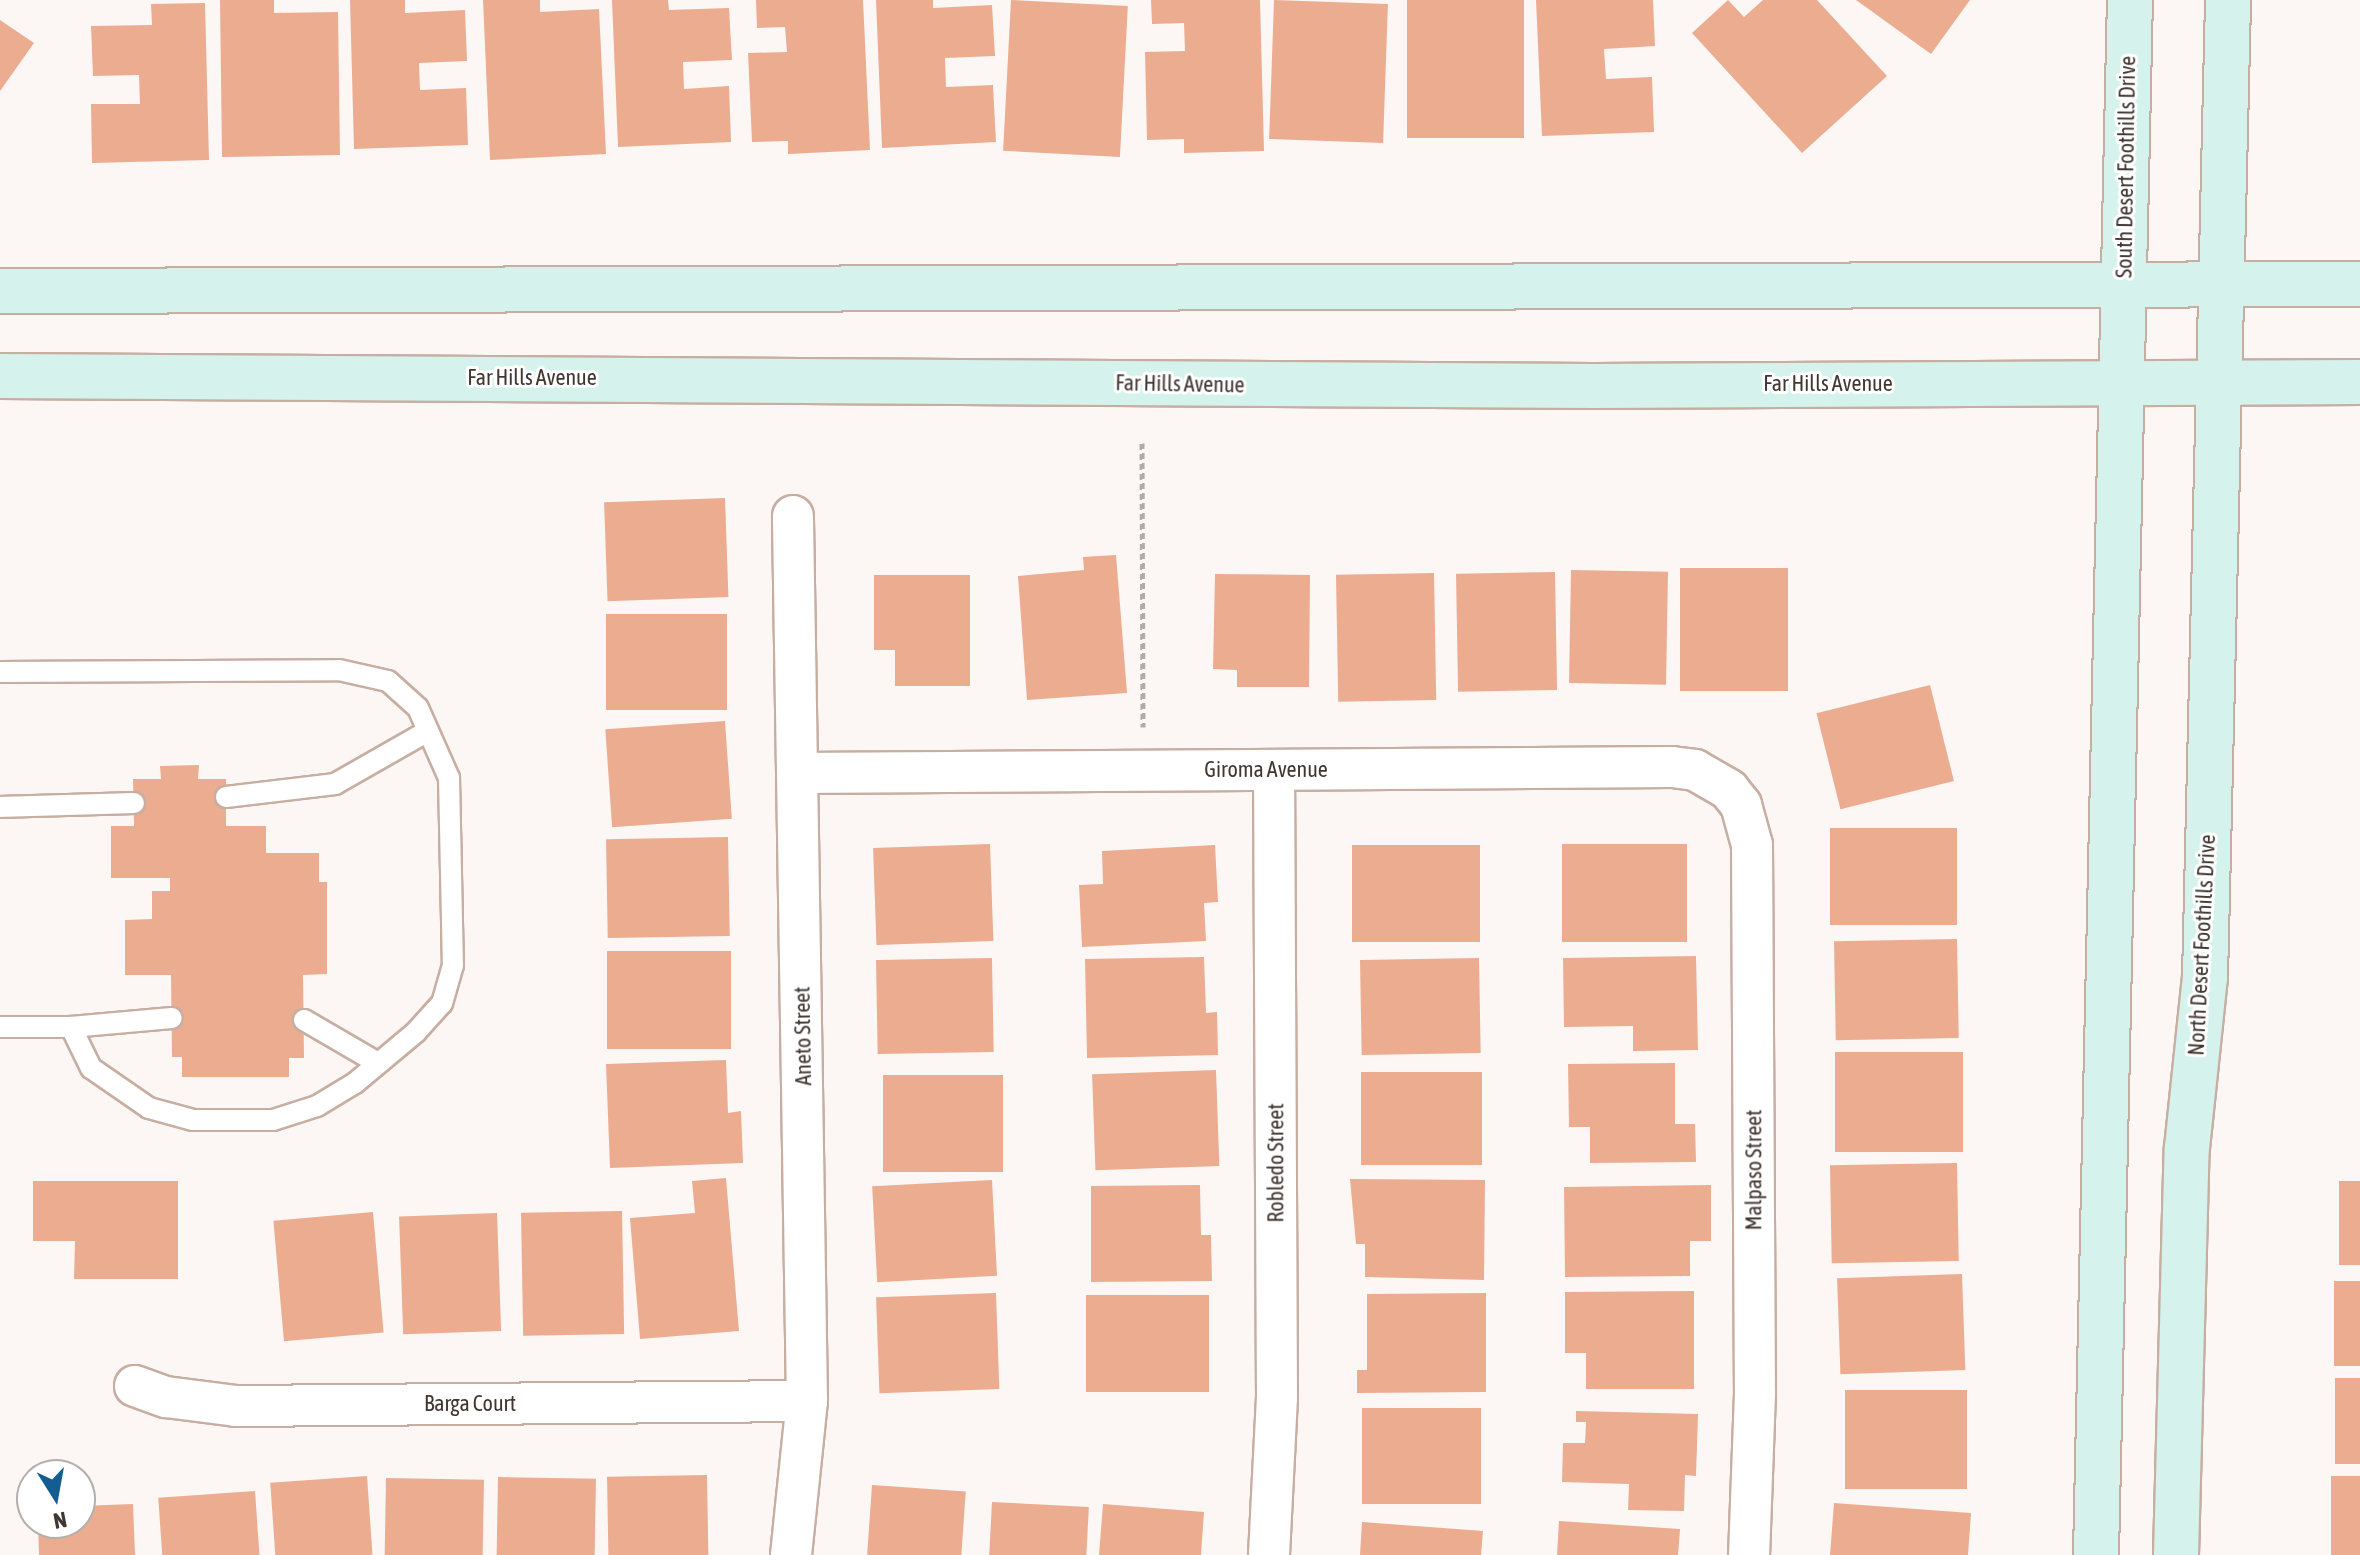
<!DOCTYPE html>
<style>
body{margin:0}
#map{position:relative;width:2360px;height:1555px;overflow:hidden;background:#fcf7f5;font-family:"Asap Condensed",sans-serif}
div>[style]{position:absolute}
.building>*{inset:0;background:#ecac90;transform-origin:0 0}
.path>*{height:5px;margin-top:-2.5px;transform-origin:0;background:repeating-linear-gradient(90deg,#b2aba9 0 6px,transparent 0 10px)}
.roads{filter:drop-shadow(2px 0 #c7aea2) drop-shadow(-2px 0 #c7aea2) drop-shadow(0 2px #c7aea2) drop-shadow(0 -2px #c7aea2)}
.service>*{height:20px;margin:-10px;padding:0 10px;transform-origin:10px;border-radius:10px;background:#fff}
.minor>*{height:40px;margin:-20px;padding:0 20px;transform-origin:20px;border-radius:20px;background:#fff}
.secondary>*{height:44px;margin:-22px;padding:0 22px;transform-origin:22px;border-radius:22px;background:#d5f2ec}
span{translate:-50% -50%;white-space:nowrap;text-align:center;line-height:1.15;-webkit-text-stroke:6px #fff;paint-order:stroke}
.street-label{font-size:22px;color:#403632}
.north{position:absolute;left:16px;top:1459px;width:80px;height:80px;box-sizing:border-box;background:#fff;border:2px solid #b3afad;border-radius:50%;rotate:169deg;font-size:22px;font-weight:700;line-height:32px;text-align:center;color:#403632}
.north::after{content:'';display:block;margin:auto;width:28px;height:36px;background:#145d91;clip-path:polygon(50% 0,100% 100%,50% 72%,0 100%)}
</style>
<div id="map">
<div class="building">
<i style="clip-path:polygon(220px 0,274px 0,274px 13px,338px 12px,340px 155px,222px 157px)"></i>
<i style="clip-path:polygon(350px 0,405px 0,405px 13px,465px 10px,467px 61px,419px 63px,420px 90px,466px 88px,468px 145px,354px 149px)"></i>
<i style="clip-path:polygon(483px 0,540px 0,540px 12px,599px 9px,606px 154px,490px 160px)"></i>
<i style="clip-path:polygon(612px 0,668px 0,669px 10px,729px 8px,732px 60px,683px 62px,684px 89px,729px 86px,731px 142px,618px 147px)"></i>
<i style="clip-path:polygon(756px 0,863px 0,870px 150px,788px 154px,788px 141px,752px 142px,748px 53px,787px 52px,785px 27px,757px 28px)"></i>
<i style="clip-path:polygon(876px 0,933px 0,933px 8px,992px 5px,995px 56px,945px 58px,946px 87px,993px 85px,996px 142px,882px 148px)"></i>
<i style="left:1011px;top:0;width:117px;height:151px;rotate:3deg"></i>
<i style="clip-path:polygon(1151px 0,1260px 0,1264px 151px,1184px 153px,1184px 139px,1147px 140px,1145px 52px,1185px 51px,1184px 23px,1152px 24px)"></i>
<i style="left:1274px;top:0;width:114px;height:139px;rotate:2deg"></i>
<i style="left:1407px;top:0;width:117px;height:138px"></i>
<i style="clip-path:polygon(1536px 0,1653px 0,1655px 46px,1604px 49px,1606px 79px,1652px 77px,1654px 132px,1542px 136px)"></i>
<i style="clip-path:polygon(1728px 0,1744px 17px,1763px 0,1817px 0,1887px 76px,1802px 153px,1692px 33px)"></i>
<i style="clip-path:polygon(1856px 0,1970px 0,1931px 54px)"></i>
<i style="clip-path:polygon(205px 3px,209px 160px,92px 163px,91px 104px,140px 104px,139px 75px,93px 76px,91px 26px,152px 25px,151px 4px)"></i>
<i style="clip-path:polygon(0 20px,34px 43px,0 91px)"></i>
<i style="left:725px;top:498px;width:99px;height:121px;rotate:88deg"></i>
<i style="clip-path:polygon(1116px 555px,1127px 693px,1027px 700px,1018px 576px,1084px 570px,1083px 557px)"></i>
<i style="left:1680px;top:568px;width:108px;height:123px"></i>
<i style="left:1571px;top:570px;width:97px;height:113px;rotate:1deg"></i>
<i style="left:1555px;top:572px;width:118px;height:99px;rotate:89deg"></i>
<i style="left:1434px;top:573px;width:127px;height:98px;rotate:89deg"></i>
<i style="clip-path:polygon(1215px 574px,1310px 575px,1309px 687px,1237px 687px,1237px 670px,1213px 669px)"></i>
<i style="clip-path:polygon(874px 575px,970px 575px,970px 686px,895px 686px,895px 650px,874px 650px)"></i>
<i style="left:727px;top:614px;width:96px;height:121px;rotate:90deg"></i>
<i style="left:1930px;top:685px;width:99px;height:117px;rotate:76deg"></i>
<i style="left:725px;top:721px;width:98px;height:120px;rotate:86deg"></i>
<i style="clip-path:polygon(199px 765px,198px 779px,226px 779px,226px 826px,266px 826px,266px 853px,319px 853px,319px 882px,327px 882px,327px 974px,303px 975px,304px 1058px,289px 1058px,289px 1077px,182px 1077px,182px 1057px,172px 1057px,171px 975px,125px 975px,125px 920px,152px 919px,152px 891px,170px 891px,170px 878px,111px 878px,111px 826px,134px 826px,133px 779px,161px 779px,160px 766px)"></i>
<i style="left:1830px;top:828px;width:127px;height:97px"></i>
<i style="left:728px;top:837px;width:99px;height:122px;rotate:89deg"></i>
<i style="left:990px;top:844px;width:97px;height:117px;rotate:88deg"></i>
<i style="left:1562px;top:844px;width:125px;height:98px"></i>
<i style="clip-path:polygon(1215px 845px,1218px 902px,1204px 903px,1206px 941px,1082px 947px,1079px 885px,1103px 884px,1102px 851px)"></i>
<i style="left:1352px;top:845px;width:128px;height:97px"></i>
<i style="left:1957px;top:939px;width:99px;height:123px;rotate:89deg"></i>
<i style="left:607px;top:951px;width:124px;height:98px"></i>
<i style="clip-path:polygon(1696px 956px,1698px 1050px,1633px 1051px,1633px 1026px,1564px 1027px,1563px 958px)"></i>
<i style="clip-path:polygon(1204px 957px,1206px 1013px,1217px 1012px,1218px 1055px,1087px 1058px,1085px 959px)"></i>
<i style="left:992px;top:958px;width:94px;height:116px;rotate:89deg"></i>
<i style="left:1479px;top:958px;width:95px;height:119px;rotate:89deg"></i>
<i style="left:1835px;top:1052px;width:128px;height:100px"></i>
<i style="clip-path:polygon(726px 1060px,728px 1113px,741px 1111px,743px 1163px,610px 1168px,606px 1064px)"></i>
<i style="clip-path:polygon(1675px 1063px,1675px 1124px,1695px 1124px,1696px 1162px,1590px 1163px,1590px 1127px,1569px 1127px,1568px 1064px)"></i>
<i style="left:1216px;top:1070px;width:96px;height:124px;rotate:88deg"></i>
<i style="left:1361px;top:1072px;width:121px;height:93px"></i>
<i style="left:883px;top:1075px;width:120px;height:97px"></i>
<i style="left:1957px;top:1163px;width:98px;height:127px;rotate:89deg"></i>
<i style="clip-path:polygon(726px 1178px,739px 1331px,640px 1339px,630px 1218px,695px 1213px,692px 1181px)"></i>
<i style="clip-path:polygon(1350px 1179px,1485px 1180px,1484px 1280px,1365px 1277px,1365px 1244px,1356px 1244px)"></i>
<i style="left:992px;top:1180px;width:96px;height:120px;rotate:87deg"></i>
<i style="clip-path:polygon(33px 1181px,178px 1181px,178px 1279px,74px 1279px,75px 1241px,33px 1241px)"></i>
<i style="left:2339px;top:1181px;width:21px;height:84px"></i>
<i style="clip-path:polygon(1200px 1185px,1201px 1235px,1211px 1235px,1212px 1281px,1091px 1282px,1091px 1186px)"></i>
<i style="clip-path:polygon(1711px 1185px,1711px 1241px,1690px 1241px,1690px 1276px,1565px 1277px,1564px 1187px)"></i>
<i style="left:622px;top:1211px;width:123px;height:101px;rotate:89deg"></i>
<i style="left:373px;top:1212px;width:121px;height:100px;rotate:85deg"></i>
<i style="left:497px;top:1213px;width:118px;height:98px;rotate:88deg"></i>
<i style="left:1962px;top:1274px;width:96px;height:125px;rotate:88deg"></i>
<i style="left:2334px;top:1281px;width:26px;height:85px"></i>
<i style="clip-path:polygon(1694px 1291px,1694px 1389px,1586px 1389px,1586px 1353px,1565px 1353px,1565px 1292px)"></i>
<i style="left:996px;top:1293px;width:96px;height:120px;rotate:88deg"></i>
<i style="clip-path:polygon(1486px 1293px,1486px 1392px,1357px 1393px,1357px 1370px,1367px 1370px,1367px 1294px)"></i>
<i style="left:1086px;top:1295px;width:123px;height:97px"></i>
<i style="left:2335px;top:1378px;width:25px;height:86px"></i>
<i style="left:1845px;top:1390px;width:122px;height:99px"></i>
<i style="left:1481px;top:1408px;width:96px;height:119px;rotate:90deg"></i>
<i style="clip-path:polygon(1576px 1411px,1698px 1414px,1696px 1476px,1685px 1475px,1684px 1511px,1628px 1510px,1629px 1484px,1562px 1482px,1563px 1443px,1585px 1443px,1586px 1422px,1576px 1422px)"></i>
<i style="left:707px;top:1475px;width:80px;height:100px;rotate:89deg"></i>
<i style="left:367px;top:1476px;width:79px;height:97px;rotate:86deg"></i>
<i style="left:2331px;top:1476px;width:29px;height:79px"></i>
<i style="left:498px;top:1477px;width:98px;height:78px;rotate:1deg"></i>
<i style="left:386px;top:1478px;width:98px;height:77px;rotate:1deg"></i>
<i style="left:872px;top:1485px;width:94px;height:70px;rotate:4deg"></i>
<i style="left:255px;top:1491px;width:64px;height:97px;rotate:86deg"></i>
<i style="left:992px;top:1502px;width:97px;height:53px;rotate:3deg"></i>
<i style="clip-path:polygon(1834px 1503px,1971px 1513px,1968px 1555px,1830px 1555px)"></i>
<i style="clip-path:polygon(133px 1504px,135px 1555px,39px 1555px,38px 1523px,80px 1523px,80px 1506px)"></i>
<i style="clip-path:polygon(1103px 1504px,1204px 1512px,1201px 1555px,1099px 1555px)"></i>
<i style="clip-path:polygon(1559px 1521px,1680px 1529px,1678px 1555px,1557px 1555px)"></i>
<i style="clip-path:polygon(1362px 1522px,1483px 1531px,1481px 1555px,1360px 1555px)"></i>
</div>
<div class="path">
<i style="left:1142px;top:443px;width:284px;rotate:89.8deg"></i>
</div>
<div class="roads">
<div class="service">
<i style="left:0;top:672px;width:339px;rotate:-0.3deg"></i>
<i style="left:339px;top:670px;width:50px;rotate:12.7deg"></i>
<i style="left:388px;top:681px;width:40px;rotate:42deg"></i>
<i style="left:418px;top:708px;width:77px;rotate:66.1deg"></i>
<i style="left:449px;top:778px;width:187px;rotate:88.8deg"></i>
<i style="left:453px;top:965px;width:40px;rotate:106deg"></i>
<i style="left:442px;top:1003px;width:39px;rotate:132deg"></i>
<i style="left:416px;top:1032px;width:80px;rotate:140.1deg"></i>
<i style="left:355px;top:1083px;width:44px;rotate:148.8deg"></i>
<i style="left:317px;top:1106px;width:46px;rotate:162.3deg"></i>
<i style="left:273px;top:1120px;width:80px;rotate:180deg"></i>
<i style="left:193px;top:1120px;width:46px;rotate:-164.7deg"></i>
<i style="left:149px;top:1108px;width:70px;rotate:-145.4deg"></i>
<i style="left:91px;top:1068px;width:46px;rotate:-116deg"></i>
<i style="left:71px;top:1027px;width:71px;rotate:180deg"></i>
<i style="left:226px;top:797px;width:110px;rotate:-6.8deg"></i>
<i style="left:335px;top:784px;width:107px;rotate:-29.7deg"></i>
<i style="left:0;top:807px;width:134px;rotate:-1.7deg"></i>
<i style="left:304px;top:1020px;width:86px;rotate:30.2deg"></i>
<i style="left:71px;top:1027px;width:101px;rotate:-5.1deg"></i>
</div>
<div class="minor">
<i style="left:798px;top:773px;width:874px;rotate:-0.39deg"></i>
<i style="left:1672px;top:767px;width:23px;rotate:7deg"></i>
<i style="left:1695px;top:770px;width:39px;rotate:30deg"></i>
<i style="left:1729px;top:790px;width:19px;rotate:51deg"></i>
<i style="left:1741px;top:805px;width:41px;rotate:74.6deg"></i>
<i style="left:1752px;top:845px;width:548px;rotate:89.69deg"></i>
<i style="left:1755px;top:1393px;width:162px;rotate:92.1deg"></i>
<i style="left:135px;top:1386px;width:33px;rotate:20deg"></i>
<i style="left:166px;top:1397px;width:71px;rotate:7.3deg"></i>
<i style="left:236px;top:1406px;width:571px;rotate:-0.5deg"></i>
<i style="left:791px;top:1555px;width:155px;rotate:-84.1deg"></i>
<i style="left:807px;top:1401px;width:885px;rotate:-90.91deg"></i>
<i style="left:1269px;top:1555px;width:158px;rotate:-87.1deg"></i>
<i style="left:1277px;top:1397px;width:626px;rotate:-90.27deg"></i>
</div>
<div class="secondary">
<i style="left:0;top:291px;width:2360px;rotate:-0.17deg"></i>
<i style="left:0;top:376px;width:1594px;rotate:0.36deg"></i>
<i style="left:1594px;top:386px;width:766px;rotate:-0.3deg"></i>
<i style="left:2096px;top:1555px;width:1555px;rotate:-88.75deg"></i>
<i style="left:2176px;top:1555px;width:407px;rotate:-88.5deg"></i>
<i style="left:2187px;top:1148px;width:171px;rotate:-84deg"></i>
<i style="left:2205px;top:978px;width:978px;rotate:-88.65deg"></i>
</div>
</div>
<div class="street-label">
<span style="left:2126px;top:167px;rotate:-89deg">South Desert Foothills Drive</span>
<span style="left:532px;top:378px">Far Hills Avenue</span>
<span style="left:1180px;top:384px;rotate:1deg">Far Hills Avenue</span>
<span style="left:1828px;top:384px">Far Hills Avenue</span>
<span style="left:1266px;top:770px">Giroma Avenue</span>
<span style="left:2202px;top:945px;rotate:-87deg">North Desert Foothills Drive</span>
<span style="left:803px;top:1036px;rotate:-91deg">Aneto Street</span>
<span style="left:1276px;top:1163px;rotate:-90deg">Robledo Street</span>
<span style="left:1754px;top:1170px;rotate:-90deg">Malpaso Street</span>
<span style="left:470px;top:1404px">Barga Court</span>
</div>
<div class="north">N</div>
</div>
